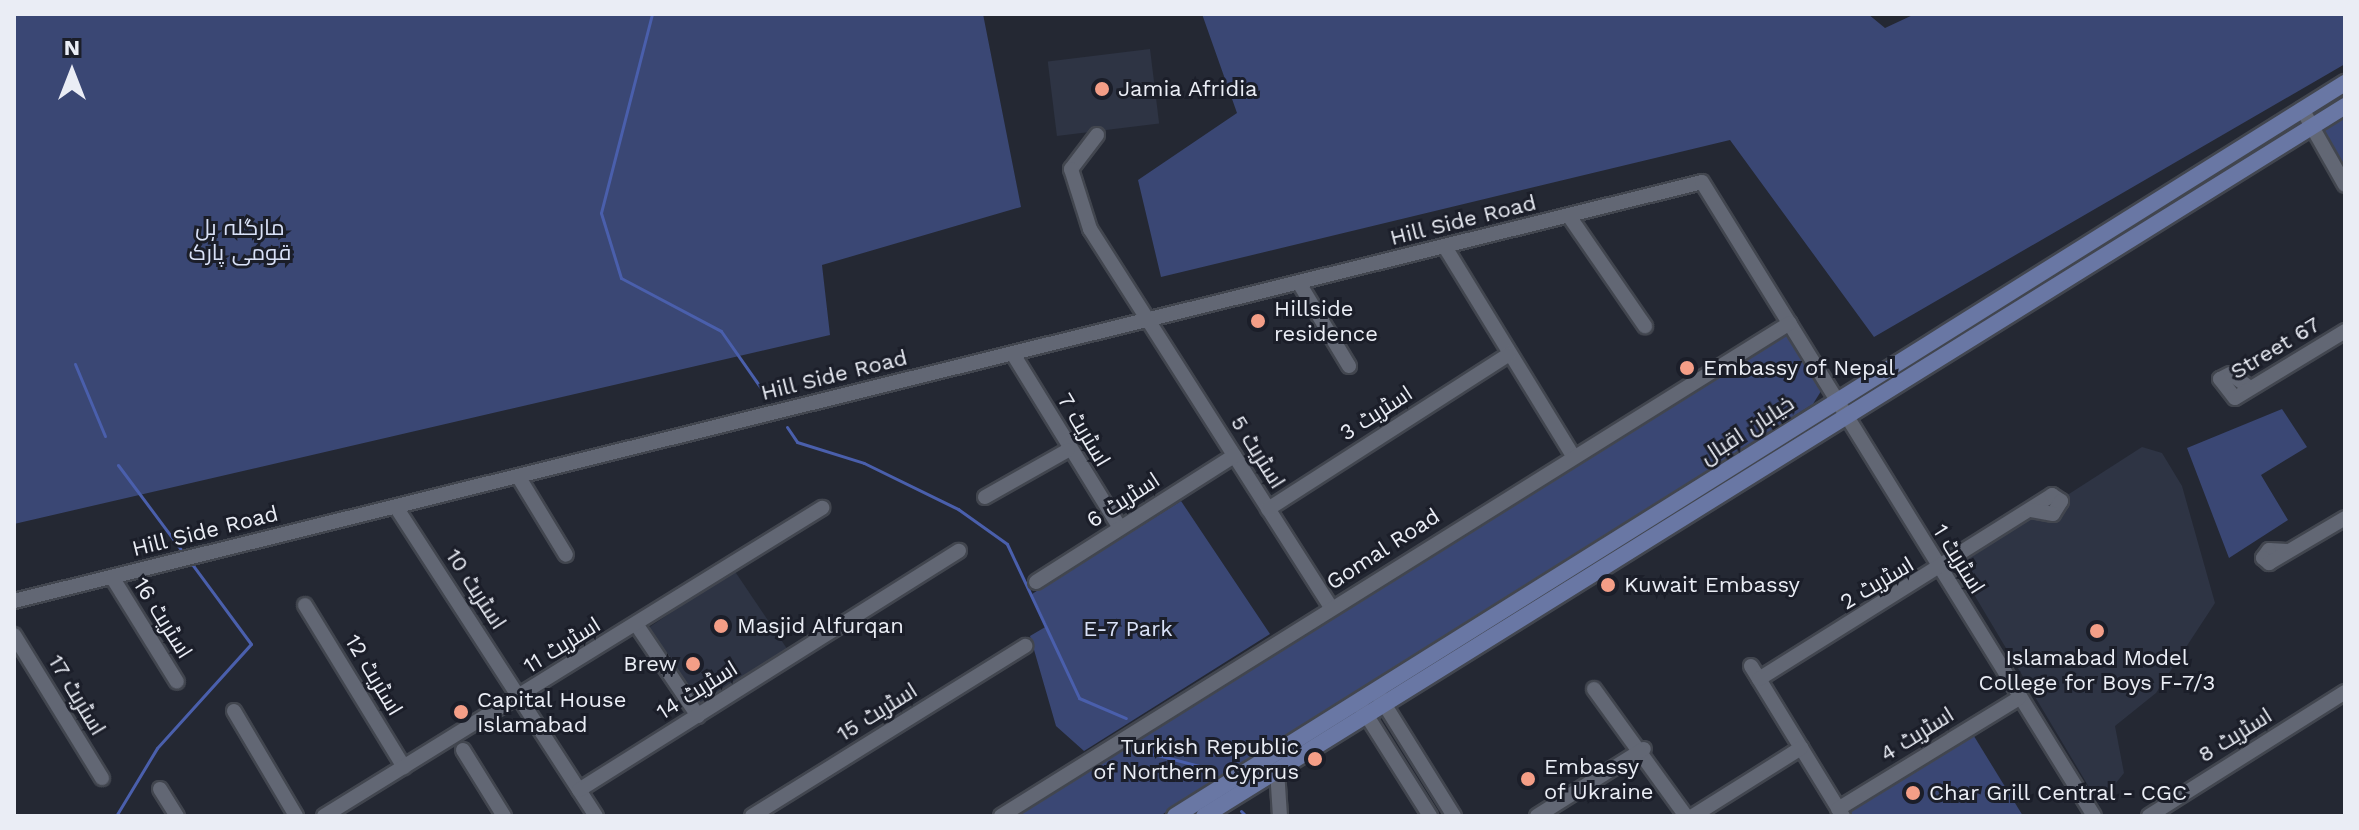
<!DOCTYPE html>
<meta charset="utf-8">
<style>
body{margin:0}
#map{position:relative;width:2359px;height:830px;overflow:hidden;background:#242833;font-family:"Work Sans",Cairo,sans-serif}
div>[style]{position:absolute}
.built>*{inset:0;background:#2e3444;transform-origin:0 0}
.green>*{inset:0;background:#3a4774}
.stream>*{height:3px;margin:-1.5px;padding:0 1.5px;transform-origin:1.5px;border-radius:1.5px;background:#4a5fac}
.roads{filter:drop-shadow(2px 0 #42464f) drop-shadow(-2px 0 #42464f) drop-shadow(0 2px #42464f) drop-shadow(0 -2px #42464f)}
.minor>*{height:14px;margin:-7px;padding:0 7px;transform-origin:7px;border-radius:7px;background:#626774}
.major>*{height:16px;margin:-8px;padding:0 8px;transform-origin:8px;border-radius:8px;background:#6977a4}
.dots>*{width:22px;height:22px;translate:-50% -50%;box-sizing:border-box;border:4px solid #1b1e29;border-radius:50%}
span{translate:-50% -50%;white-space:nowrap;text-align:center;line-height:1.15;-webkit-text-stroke:6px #1b1e29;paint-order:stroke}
.poi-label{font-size:22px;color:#eaedf5}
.left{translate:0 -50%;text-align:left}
.right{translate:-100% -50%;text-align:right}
.street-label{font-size:22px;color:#eaedf5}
.park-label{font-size:22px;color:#d9e1f7}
.frame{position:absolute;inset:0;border:16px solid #eaedf5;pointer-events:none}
.north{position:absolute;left:32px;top:32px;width:80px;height:80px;-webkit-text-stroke:6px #1b1e29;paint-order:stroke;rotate:0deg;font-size:22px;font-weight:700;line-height:32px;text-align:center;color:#eaedf5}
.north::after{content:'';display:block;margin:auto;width:28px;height:36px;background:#eaedf5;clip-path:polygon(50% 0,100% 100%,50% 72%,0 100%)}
</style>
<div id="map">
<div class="built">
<i style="left:1150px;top:49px;width:75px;height:103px;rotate:83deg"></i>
<i style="clip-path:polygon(2142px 447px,2162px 453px,2182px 486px,2215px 603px,2156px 693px,2115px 726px,2124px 773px,2099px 804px,1957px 566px)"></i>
<i style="left:734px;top:570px;width:100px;height:104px;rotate:56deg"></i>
</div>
<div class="green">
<i style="clip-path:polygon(14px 14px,983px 14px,1021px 207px,822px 265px,830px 335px,14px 524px)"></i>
<i style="clip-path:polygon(1202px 14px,1868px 14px,1885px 28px,1915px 14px,2345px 14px,2345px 64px,1874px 337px,1730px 140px,1161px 277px,1138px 180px,1237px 113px)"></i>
<i style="clip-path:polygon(2345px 115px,2345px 173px,2319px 131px)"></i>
<i style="clip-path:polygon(1787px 331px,1823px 388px,1813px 404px,1160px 816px,1015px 816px)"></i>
<i style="clip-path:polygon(2282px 409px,2307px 447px,2261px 475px,2288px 520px,2229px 558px,2187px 448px)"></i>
<i style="clip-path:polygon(1181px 501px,1270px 634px,1084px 751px,1056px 726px,1030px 636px,1047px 626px,1032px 594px)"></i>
<i style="clip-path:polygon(1969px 728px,2023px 816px,1843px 816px,1838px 809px)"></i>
</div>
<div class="stream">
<i style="left:652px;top:14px;width:205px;rotate:104.4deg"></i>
<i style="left:601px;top:213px;width:68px;rotate:72.9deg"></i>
<i style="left:621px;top:278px;width:113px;rotate:27.9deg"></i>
<i style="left:721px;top:331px;width:73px;rotate:55deg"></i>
<i style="left:75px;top:364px;width:78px;rotate:67.4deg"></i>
<i style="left:787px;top:427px;width:18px;rotate:56deg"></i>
<i style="left:797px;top:442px;width:70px;rotate:17.4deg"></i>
<i style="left:864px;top:463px;width:105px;rotate:26.1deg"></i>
<i style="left:958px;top:509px;width:60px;rotate:35.5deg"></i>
<i style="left:1007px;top:544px;width:170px;rotate:64.9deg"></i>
<i style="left:1079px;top:698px;width:51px;rotate:23.1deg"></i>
<i style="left:118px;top:465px;width:107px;rotate:53.3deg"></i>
<i style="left:1154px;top:754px;width:62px;rotate:14.9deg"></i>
<i style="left:1241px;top:811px;width:7px;rotate:45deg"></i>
<i style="left:116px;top:816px;width:79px;rotate:-58.9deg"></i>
<i style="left:157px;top:748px;width:140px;rotate:-47.9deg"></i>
<i style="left:251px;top:644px;width:99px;rotate:-126.4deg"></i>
</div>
<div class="roads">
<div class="minor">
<i style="left:2302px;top:109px;width:87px;rotate:60.5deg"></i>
<i style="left:1097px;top:135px;width:43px;rotate:127.4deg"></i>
<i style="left:1071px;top:169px;width:63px;rotate:72.4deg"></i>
<i style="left:1090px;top:229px;width:449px;rotate:57.5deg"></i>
<i style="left:1569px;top:216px;width:134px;rotate:55.4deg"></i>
<i style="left:1445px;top:247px;width:243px;rotate:58.5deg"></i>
<i style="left:1299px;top:283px;width:97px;rotate:58.9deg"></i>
<i style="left:1013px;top:354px;width:204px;rotate:58.4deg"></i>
<i style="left:2246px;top:385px;width:19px;rotate:-145deg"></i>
<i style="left:2230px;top:374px;width:11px;rotate:153deg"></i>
<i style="left:2220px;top:379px;width:24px;rotate:52deg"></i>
<i style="left:2235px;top:398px;width:129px;rotate:-31.3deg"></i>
<i style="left:518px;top:476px;width:92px;rotate:58.7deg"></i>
<i style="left:985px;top:497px;width:95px;rotate:-29.5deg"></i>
<i style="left:396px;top:507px;width:368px;rotate:57.1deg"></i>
<i style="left:1268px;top:509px;width:287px;rotate:-32.7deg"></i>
<i style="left:2287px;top:551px;width:18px;rotate:-177deg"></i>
<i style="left:2269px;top:550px;width:10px;rotate:127deg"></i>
<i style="left:2263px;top:558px;width:8px;rotate:40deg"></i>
<i style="left:2269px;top:563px;width:88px;rotate:-30.6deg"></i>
<i style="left:112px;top:577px;width:123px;rotate:58.2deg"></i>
<i style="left:1036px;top:582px;width:235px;rotate:-32.5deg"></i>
<i style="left:14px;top:601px;width:1739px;rotate:-13.94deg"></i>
<i style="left:1702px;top:182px;width:745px;rotate:58.27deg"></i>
<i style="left:305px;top:605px;width:190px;rotate:58.6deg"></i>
<i style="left:636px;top:624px;width:111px;rotate:56deg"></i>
<i style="left:14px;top:635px;width:168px;rotate:58.4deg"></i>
<i style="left:1751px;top:666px;width:176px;rotate:58.5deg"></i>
<i style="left:1759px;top:679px;width:346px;rotate:-32.1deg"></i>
<i style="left:2052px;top:495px;width:11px;rotate:34deg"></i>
<i style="left:2061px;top:501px;width:15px;rotate:122deg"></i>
<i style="left:2053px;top:514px;width:22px;rotate:-170deg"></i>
<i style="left:1594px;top:689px;width:157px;rotate:54.1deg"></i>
<i style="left:1378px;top:694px;width:144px;rotate:58.1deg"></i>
<i style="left:1362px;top:708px;width:128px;rotate:57.8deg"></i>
<i style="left:234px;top:711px;width:122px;rotate:59.4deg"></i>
<i style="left:463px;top:750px;width:78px;rotate:58.2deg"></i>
<i style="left:1277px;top:770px;width:46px;rotate:86.3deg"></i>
<i style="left:160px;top:789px;width:32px;rotate:58deg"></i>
<i style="left:579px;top:790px;width:449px;rotate:-32.2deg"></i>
<i style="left:1838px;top:809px;width:212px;rotate:-31.5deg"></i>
<i style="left:324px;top:816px;width:586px;rotate:-31.74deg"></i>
<i style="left:752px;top:816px;width:322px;rotate:-31.9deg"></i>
<i style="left:1001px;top:816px;width:930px;rotate:-32deg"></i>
<i style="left:1537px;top:816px;width:126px;rotate:-32.1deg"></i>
<i style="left:1693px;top:816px;width:128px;rotate:-32.2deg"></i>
<i style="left:2149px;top:816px;width:232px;rotate:-32.3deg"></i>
</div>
<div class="major">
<i style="left:1175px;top:816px;width:1381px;rotate:-32.07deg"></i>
<i style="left:1204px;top:816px;width:1344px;rotate:-31.89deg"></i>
</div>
</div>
<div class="dots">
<i style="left:1102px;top:89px;background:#f49e87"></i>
<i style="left:1258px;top:321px;background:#f49e87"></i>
<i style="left:1687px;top:368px;background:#f49e87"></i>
<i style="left:1608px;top:585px;background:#f49e87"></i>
<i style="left:721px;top:626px;background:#f49e87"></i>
<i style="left:2097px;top:631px;background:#f49e87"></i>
<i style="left:693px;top:664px;background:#f49e87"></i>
<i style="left:461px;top:712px;background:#f49e87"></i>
<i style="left:1315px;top:759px;background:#f49e87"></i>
<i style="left:1528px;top:779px;background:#f49e87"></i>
<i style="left:1913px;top:793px;background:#f49e87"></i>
</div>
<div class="poi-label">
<span class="left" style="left:1118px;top:89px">Jamia Afridia</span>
<span class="left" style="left:1274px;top:321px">Hillside<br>residence</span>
<span class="left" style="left:1703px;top:368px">Embassy of Nepal</span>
<span class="left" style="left:1624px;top:585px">Kuwait Embassy</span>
<span class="left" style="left:737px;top:626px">Masjid Alfurqan</span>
<span style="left:2097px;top:670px">Islamabad Model<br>College for Boys F-7/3</span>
<span class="right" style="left:677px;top:664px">Brew</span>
<span class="left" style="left:477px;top:712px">Capital House<br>Islamabad</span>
<span class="right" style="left:1299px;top:759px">Turkish Republic<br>of Northern Cyprus</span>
<span class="left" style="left:1544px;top:779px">Embassy<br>of Ukraine</span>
<span class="left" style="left:1929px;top:793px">Char Grill Central - CGC</span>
</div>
<div class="street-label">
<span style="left:1463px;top:220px;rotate:-14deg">Hill Side Road</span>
<span style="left:2275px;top:348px;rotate:-31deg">Street 67</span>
<span style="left:834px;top:375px;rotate:-14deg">Hill Side Road</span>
<span style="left:1376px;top:413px;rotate:-33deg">اسٹریٹ 3</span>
<span style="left:1084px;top:430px;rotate:59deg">اسٹریٹ 7</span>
<span style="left:1747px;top:430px;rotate:-33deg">خیابان اقبال</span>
<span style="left:1258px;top:452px;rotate:58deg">اسٹریٹ 5</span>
<span style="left:1123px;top:500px;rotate:-33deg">اسٹریٹ 6</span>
<span style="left:205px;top:531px;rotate:-14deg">Hill Side Road</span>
<span style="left:1383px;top:549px;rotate:-33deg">Gomal Road</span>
<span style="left:1959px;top:559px;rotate:58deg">اسٹریٹ 1</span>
<span style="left:1877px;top:583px;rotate:-31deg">اسٹریٹ 2</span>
<span style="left:476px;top:589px;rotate:57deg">اسٹریٹ 10</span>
<span style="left:163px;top:618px;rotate:58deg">اسٹریٹ 16</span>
<span style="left:562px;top:645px;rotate:-32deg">اسٹریٹ 11</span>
<span style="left:374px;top:675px;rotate:59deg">اسٹریٹ 12</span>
<span style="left:697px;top:690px;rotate:-32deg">اسٹریٹ 14</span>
<span style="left:77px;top:695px;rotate:59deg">اسٹریٹ 17</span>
<span style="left:877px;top:712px;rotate:-32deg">اسٹریٹ 15</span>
<span style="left:1917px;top:734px;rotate:-32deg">اسٹریٹ 4</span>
<span style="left:2235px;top:735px;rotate:-32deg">اسٹریٹ 8</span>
</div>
<div class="park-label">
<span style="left:240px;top:240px">مارگلہ ہل<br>قومی پارک</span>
<span style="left:1128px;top:629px">E-7 Park</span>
</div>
<div class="frame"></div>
<div class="north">N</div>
</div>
